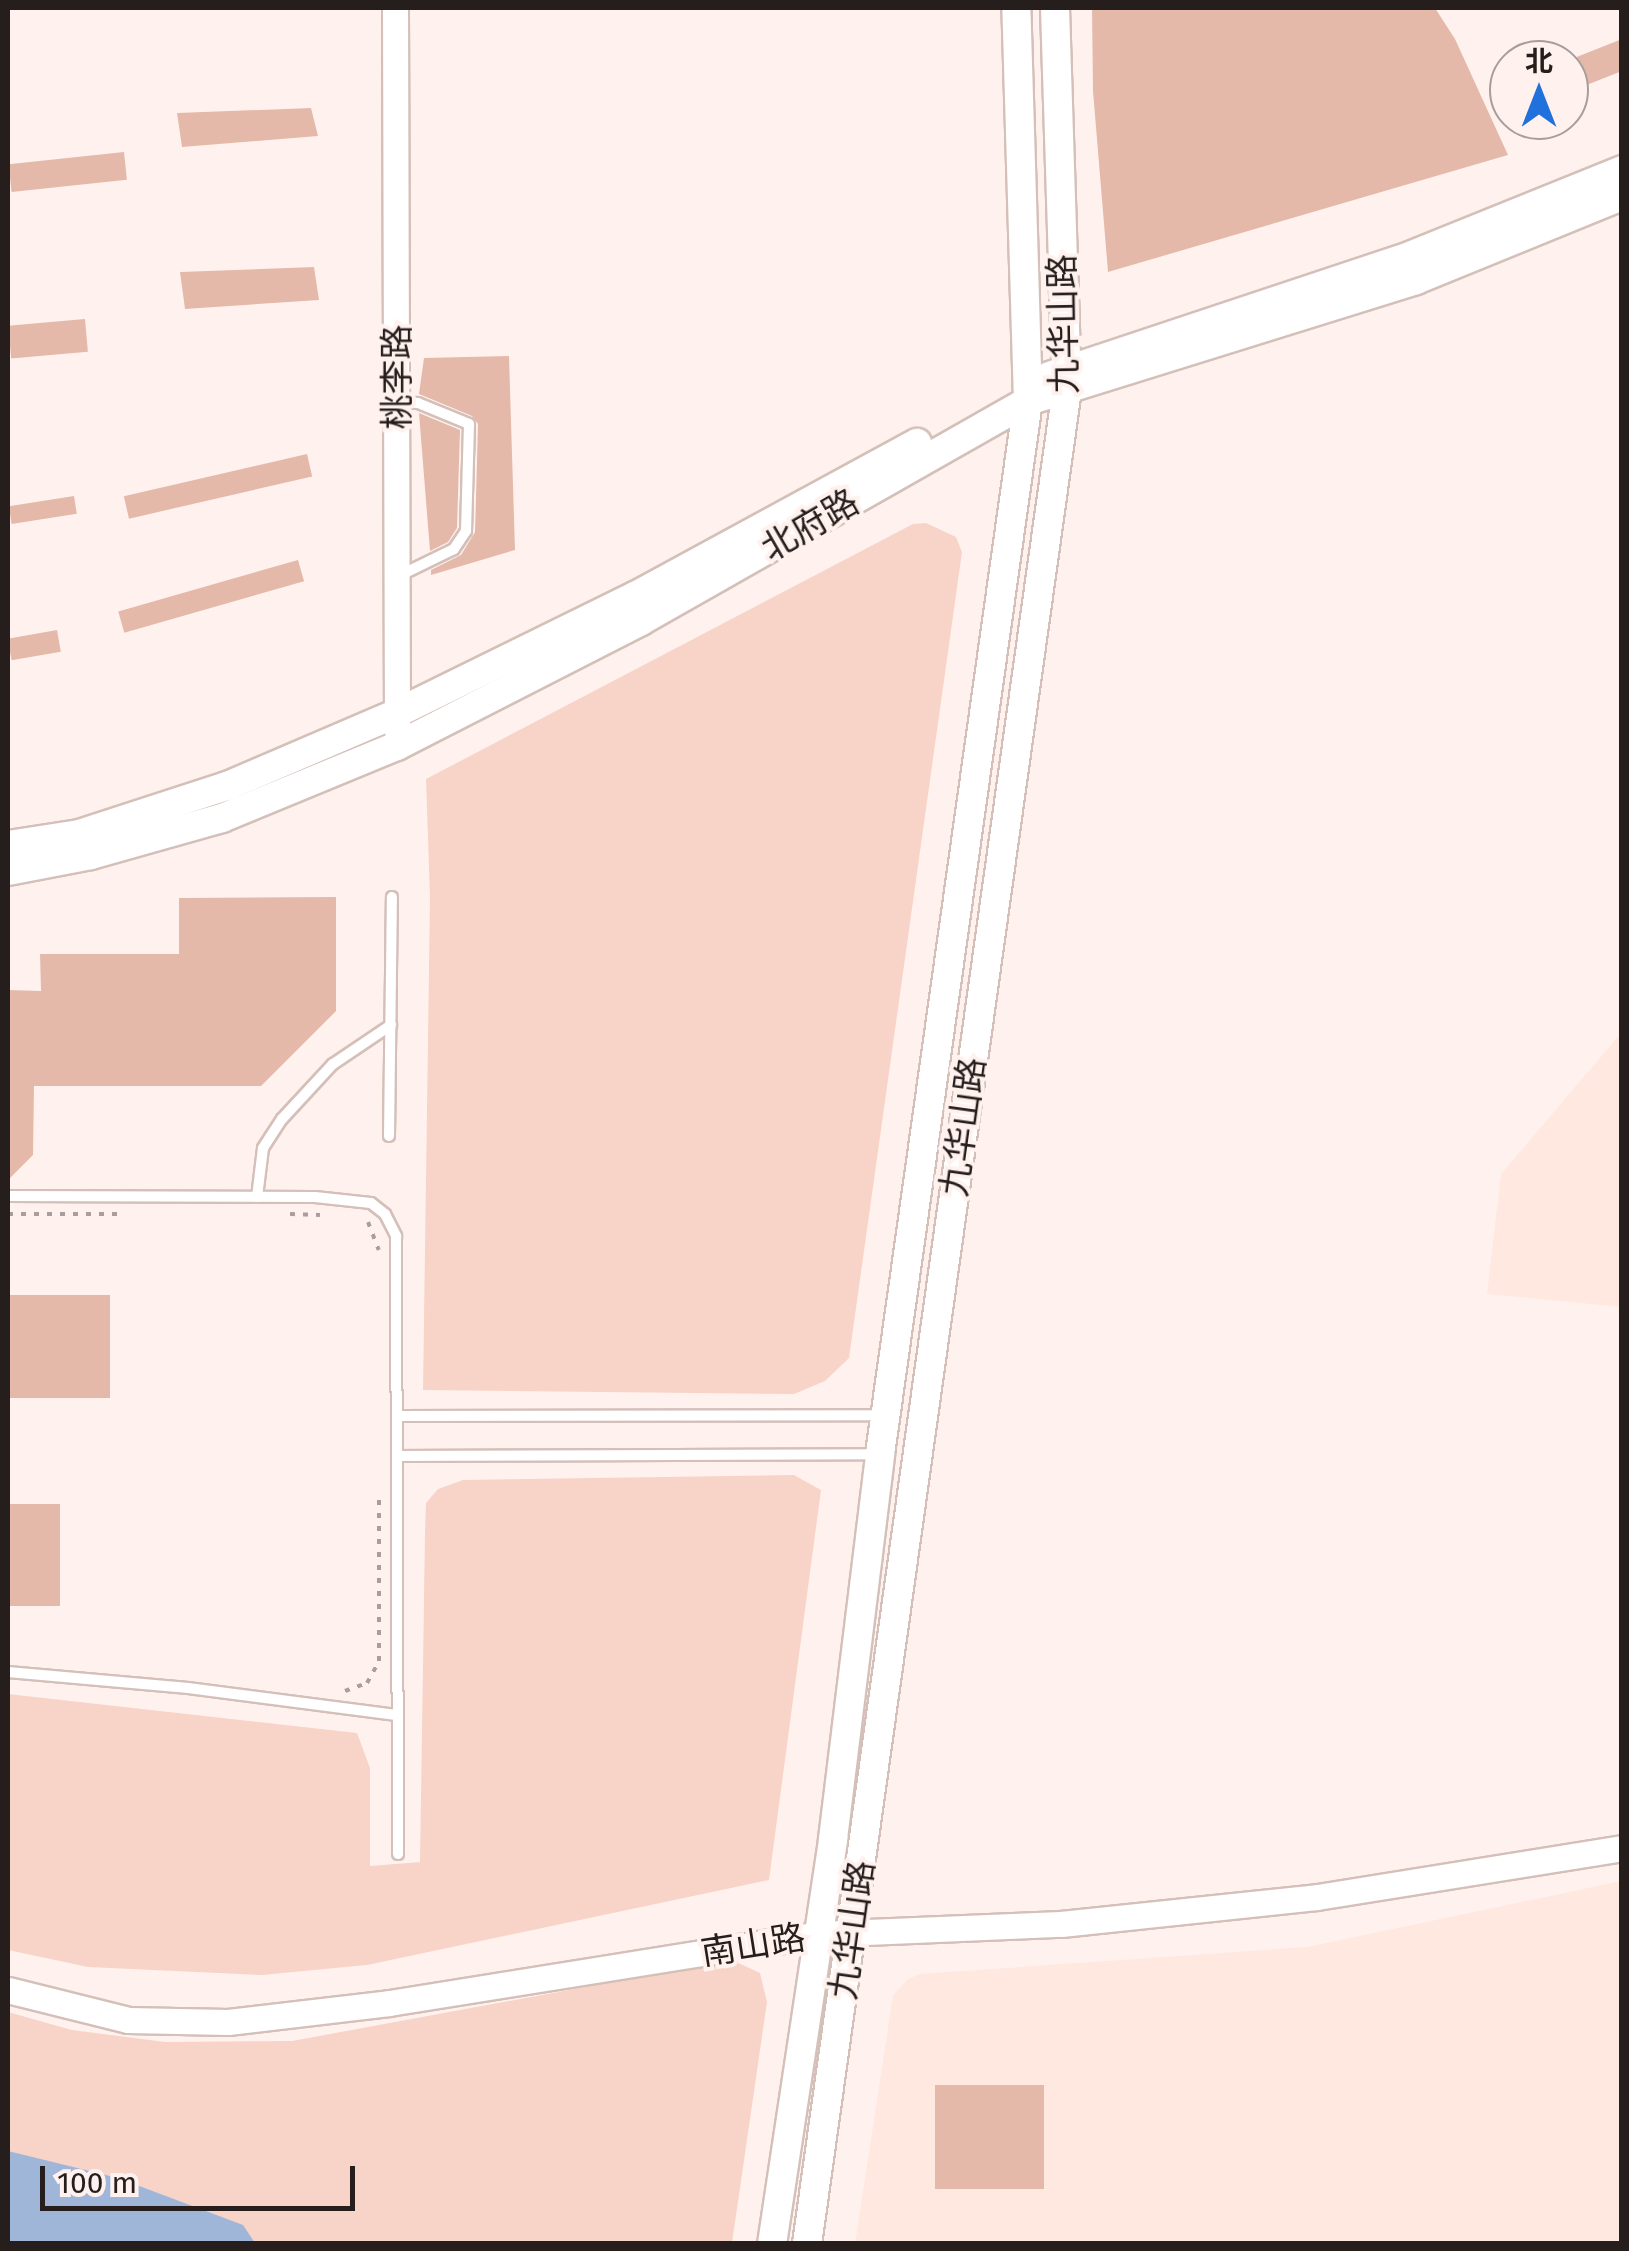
<!DOCTYPE html>
<meta charset="utf-8">
<style>
body{margin:0}
#map{position:relative;width:1629px;height:2251px;overflow:hidden;background:#fff2ee;font-family:"Fira Sans","Noto Sans SC",sans-serif}
div>[style]{position:absolute}
.built>*{inset:0;background:#ffe8e0}
.green>*{inset:0;background:#f8d4c8}
.water>*{inset:0;background:#9fb6d8}
.building>*{inset:0;background:#e5b9aa;transform-origin:0 0}
.path>*{height:4px;margin-top:-2px;transform-origin:0;background:repeating-linear-gradient(90deg,#a89e9b 0 5px,transparent 0 13px)}
.roads{filter:drop-shadow(2px 0 #d4c0b9) drop-shadow(-2px 0 #d4c0b9) drop-shadow(0 2px #d4c0b9) drop-shadow(0 -2px #d4c0b9)}
.service>*{height:10px;margin:-5px;padding:0 5px;transform-origin:5px;border-radius:5px;background:#fff}
.tertiary>*{height:25px;margin:-12.5px;padding:0 12.5px;transform-origin:12.5px;border-radius:12.5px;background:#fff}
.secondary>*{height:28px;margin:-14px;padding:0 14px;transform-origin:14px;border-radius:14px;background:#fff}
span{translate:-50% -50%;white-space:nowrap;text-align:center;line-height:1.15;-webkit-text-stroke:8px #fff2ee;paint-order:stroke}
.street-label{font-size:35px;color:#251e1c}
.frame{position:absolute;inset:0;border:10px solid #251e1c;pointer-events:none}
.north{position:absolute;left:1489px;top:40px;width:100px;height:100px;box-sizing:border-box;background:#fff2ee;border:2px solid #a89d9a;border-radius:50%;rotate:0deg;font-size:28px;font-weight:700;line-height:40px;text-align:center;color:#251e1c}
.north::after{content:'';display:block;margin:auto;width:35px;height:45px;background:#2071db;clip-path:polygon(50% 0,100% 100%,50% 72%,0 100%)}
.scale{position:absolute;left:40px;top:2166px;width:315px;height:45px;box-sizing:border-box;border:5px solid #251e1c;border-top:0;padding-left:12px;font-size:30px;line-height:35px;white-space:nowrap;color:#251e1c;-webkit-text-stroke:8px #fff2ee;paint-order:stroke}
</style>
<div id="map">
<div class="built">
<i style="clip-path:polygon(1621px 1033px,1621px 1307px,1487px 1294px,1501px 1174px)"></i>
<i style="clip-path:polygon(1621px 1881px,1621px 2243px,855px 2244px,893px 1995px,908px 1979px,920px 1974px,1307px 1947px)"></i>
</div>
<div class="green">
<i style="clip-path:polygon(926px 523px,956px 537px,962px 552px,849px 1358px,825px 1381px,794px 1394px,423px 1390px,430px 897px,426px 779px,913px 524px)"></i>
<i style="clip-path:polygon(794px 1475px,821px 1490px,769px 1880px,367px 1965px,262px 1975px,88px 1967px,8px 1950px,8px 1694px,357px 1733px,370px 1768px,370px 1866px,420px 1862px,425px 1533px,426px 1503px,438px 1489px,463px 1480px)"></i>
<i style="clip-path:polygon(732px 1960px,760px 1973px,767px 2002px,732px 2243px,8px 2243px,8px 2012px,72px 2030px,165px 2042px,292px 2041px)"></i>
</div>
<div class="water">
<i style="clip-path:polygon(8px 2151px,118px 2178px,243px 2225px,255px 2243px,8px 2243px)"></i>
</div>
<div class="building">
<i style="clip-path:polygon(1092px 8px,1435px 8px,1455px 39px,1508px 155px,1108px 272px,1093px 91px)"></i>
<i style="clip-path:polygon(1622px 39px,1622px 71px,1569px 92px,1569px 60px)"></i>
<i style="clip-path:polygon(311px 108px,318px 136px,182px 147px,177px 113px)"></i>
<i style="left:124px;top:152px;width:28px;height:116px;rotate:84deg"></i>
<i style="clip-path:polygon(314px 267px,319px 300px,185px 309px,180px 272px)"></i>
<i style="left:85px;top:319px;width:33px;height:77px;rotate:85deg"></i>
<i style="clip-path:polygon(509px 356px,515px 550px,431px 575px,431px 570px,461px 555px,475px 532px,478px 424px,472px 416px,419px 394px,424px 358px)"></i>
<i style="clip-path:polygon(419px 413px,460px 430px,457px 528px,448px 542px,430px 551px)"></i>
<i style="left:307px;top:454px;width:23px;height:188px;rotate:77deg"></i>
<i style="left:74px;top:496px;width:18px;height:66px;rotate:81deg"></i>
<i style="left:298px;top:560px;width:22px;height:187px;rotate:74deg"></i>
<i style="left:57px;top:630px;width:22px;height:50px;rotate:80deg"></i>
<i style="clip-path:polygon(336px 897px,336px 1011px,261px 1086px,34px 1086px,33px 1155px,8px 1180px,8px 990px,41px 991px,40px 954px,179px 954px,179px 898px)"></i>
<i style="left:8px;top:1295px;width:102px;height:103px"></i>
<i style="left:8px;top:1504px;width:52px;height:102px"></i>
<i style="left:1044px;top:2085px;width:104px;height:109px;rotate:90deg"></i>
</div>
<div class="path">
<i style="left:8px;top:1214px;width:117px"></i>
<i style="left:290px;top:1214px;width:30px;rotate:2deg"></i>
<i style="left:368px;top:1222px;width:30px;rotate:69deg"></i>
<i style="left:345px;top:1691px;width:23px;rotate:-20deg"></i>
<i style="left:367px;top:1683px;width:25px;rotate:-61deg"></i>
<i style="left:379px;top:1661px;width:167px;rotate:-90deg"></i>
</div>
<div class="roads">
<div class="service">
<i style="left:397px;top:402px;width:21px;rotate:3deg"></i>
<i style="left:418px;top:403px;width:55px;rotate:22.4deg"></i>
<i style="left:469px;top:424px;width:107px;rotate:91.6deg"></i>
<i style="left:466px;top:531px;width:22px;rotate:124deg"></i>
<i style="left:454px;top:549px;width:61px;rotate:153.9deg"></i>
<i style="left:389px;top:1136px;width:239px;rotate:-89.3deg"></i>
<i style="left:8px;top:1196px;width:307px;rotate:0.2deg"></i>
<i style="left:315px;top:1197px;width:56px;rotate:6.1deg"></i>
<i style="left:371px;top:1203px;width:18px;rotate:38deg"></i>
<i style="left:385px;top:1214px;width:25px;rotate:63deg"></i>
<i style="left:396px;top:1236px;width:618px;rotate:89.81deg"></i>
<i style="left:257px;top:1197px;width:49px;rotate:-83deg"></i>
<i style="left:263px;top:1148px;width:35px;rotate:-57deg"></i>
<i style="left:282px;top:1119px;width:75px;rotate:-47.2deg"></i>
<i style="left:333px;top:1064px;width:70px;rotate:-33.9deg"></i>
<i style="left:398px;top:1416px;width:484px;rotate:-0.1deg"></i>
<i style="left:398px;top:1456px;width:479px;rotate:-0.2deg"></i>
<i style="left:8px;top:1672px;width:181px;rotate:5.1deg"></i>
<i style="left:188px;top:1688px;width:210px;rotate:7.4deg"></i>
</div>
<div class="tertiary">
<i style="left:395px;top:8px;width:723px;rotate:89.84deg"></i>
<i style="left:8px;top:1990px;width:124px;rotate:14deg"></i>
<i style="left:128px;top:2020px;width:100px;rotate:1.1deg"></i>
<i style="left:228px;top:2022px;width:162px;rotate:-6.7deg"></i>
<i style="left:389px;top:2003px;width:436px;rotate:-9.1deg"></i>
<i style="left:819px;top:1934px;width:242px;rotate:-2.4deg"></i>
<i style="left:1061px;top:1924px;width:257px;rotate:-6deg"></i>
<i style="left:1317px;top:1897px;width:309px;rotate:-9.1deg"></i>
</div>
<div class="secondary">
<i style="left:1049px;top:376px;width:383px;rotate:-18.4deg"></i>
<i style="left:1412px;top:255px;width:227px;rotate:-22deg"></i>
<i style="left:8px;top:845px;width:72px;rotate:-8.8deg"></i>
<i style="left:79px;top:834px;width:156px;rotate:-18deg"></i>
<i style="left:227px;top:786px;width:185px;rotate:-23.2deg"></i>
<i style="left:397px;top:713px;width:265px;rotate:-26.2deg"></i>
<i style="left:635px;top:596px;width:321px;rotate:-28.5deg"></i>
<i style="left:8px;top:871px;width:85px;rotate:-10.9deg"></i>
<i style="left:91px;top:855px;width:136px;rotate:-15.8deg"></i>
<i style="left:222px;top:818px;width:189px;rotate:-22.4deg"></i>
<i style="left:397px;top:746px;width:274px;rotate:-27.1deg"></i>
<i style="left:641px;top:621px;width:445px;rotate:-29.6deg"></i>
<i style="left:1028px;top:401px;width:406px;rotate:-17.3deg"></i>
<i style="left:1416px;top:280px;width:222px;rotate:-22.2deg"></i>
<i style="left:772px;top:2244px;width:410px;rotate:-81.4deg"></i>
<i style="left:833px;top:1839px;width:388px;rotate:-83deg"></i>
<i style="left:880px;top:1454px;width:1063px;rotate:-82deg"></i>
<i style="left:1028px;top:401px;width:393px;rotate:-91.7deg"></i>
<i style="left:807px;top:2244px;width:1872px;rotate:-82.02deg"></i>
<i style="left:1067px;top:390px;width:382px;rotate:-91.8deg"></i>
</div>
</div>
<div class="street-label">
<span style="left:1063px;top:324px;rotate:-91deg">九华山路</span>
<span style="left:397px;top:377px;rotate:-90deg">桃李路</span>
<span style="left:810px;top:525px;rotate:-30deg">北府路</span>
<span style="left:963px;top:1127px;rotate:-82deg">九华山路</span>
<span style="left:852px;top:1930px;rotate:-82deg">九华山路</span>
<span style="left:753px;top:1945px;rotate:-9deg">南山路</span>
</div>
<div class="frame"></div>
<div class="north">北</div>
<div class="scale">100 m</div>
</div>
